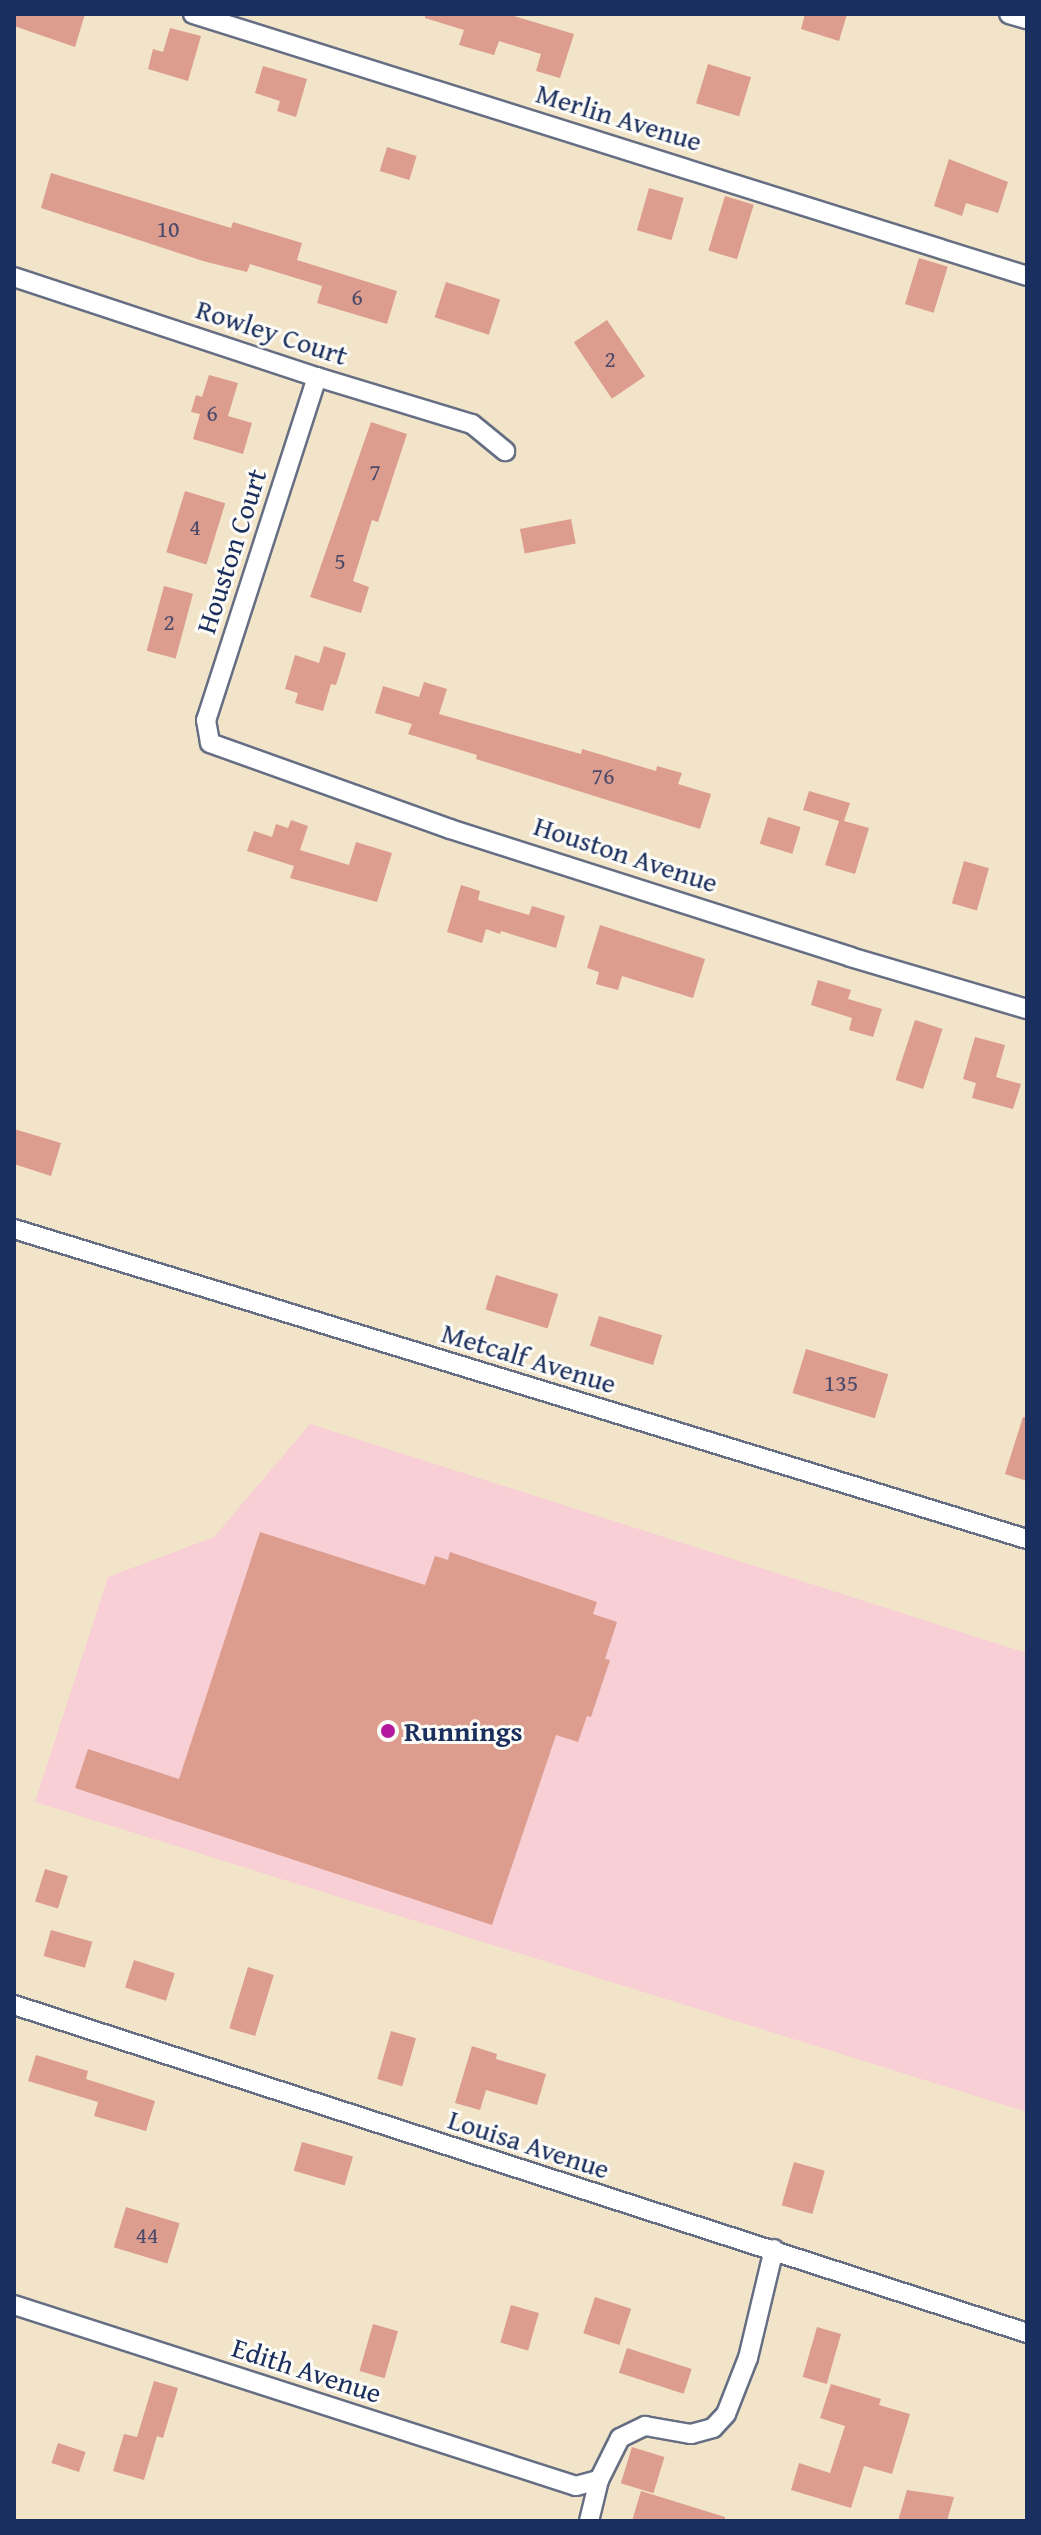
<!DOCTYPE html>
<style>
body{margin:0}
#map{position:relative;width:1041px;height:2535px;overflow:hidden;background:#f2e4c9;font-family:"Gentium Book Plus",serif}
div>[style]{position:absolute}
.built>*{inset:0;background:#f7cfd4}
.building>*{inset:0;background:#dc9c8e;transform-origin:0 0}
.roads{filter:drop-shadow(2px 0 #666e83) drop-shadow(-2px 0 #666e83) drop-shadow(0 2px #666e83) drop-shadow(0 -2px #666e83)}
.street>*{height:18px;margin:-9px;padding:0 9px;transform-origin:9px;border-radius:9px;background:#fff}
.dots>*{width:22px;height:22px;translate:-50% -50%;box-sizing:border-box;border:4px solid #fdfcf7;border-radius:50%}
span{translate:-50% -50%;white-space:nowrap;text-align:center;line-height:1.15;-webkit-text-stroke:6px #fdfcf7;paint-order:stroke}
.number-label{font-size:24px;color:#4b4a6a}
.number-label span{-webkit-text-stroke-width:0}
.street-label{font-size:28px;color:#1b2f5e}
.poi-label{font-size:28px;color:#1b2f5e;font-weight:700}
.left{translate:0 -50%;text-align:left}
.frame{position:absolute;inset:0;border:16px solid #1b2f5e;pointer-events:none}
</style>
<div id="map">
<div class="built">
<i style="clip-path:polygon(310px 1424px,1027px 1653px,1027px 2112px,35px 1802px,108px 1577px,214px 1537px)"></i>
</div>
<div class="building">
<i style="clip-path:polygon(14px 14px,85px 14px,75px 47px,14px 26px)"></i>
<i style="clip-path:polygon(425px 14px,507px 14px,574px 34px,560px 78px,536px 71px,541px 54px,499px 41px,494px 55px,459px 45px,464px 30px,425px 18px)"></i>
<i style="clip-path:polygon(805px 14px,847px 14px,839px 41px,801px 29px)"></i>
<i style="clip-path:polygon(170px 28px,201px 36px,188px 81px,148px 69px,153px 49px,163px 52px)"></i>
<i style="left:708px;top:64px;width:45px;height:41px;rotate:17deg"></i>
<i style="clip-path:polygon(263px 66px,307px 79px,296px 117px,277px 111px,280px 101px,255px 93px)"></i>
<i style="left:387px;top:147px;width:31px;height:25px;rotate:17deg"></i>
<i style="clip-path:polygon(949px 159px,1008px 182px,998px 213px,966px 203px,962px 216px,934px 206px)"></i>
<i style="clip-path:polygon(51px 173px,231px 228px,233px 222px,302px 243px,297px 260px,397px 291px,387px 324px,317px 303px,322px 286px,250px 264px,247px 272px,203px 261px,41px 208px)"></i>
<i style="left:649px;top:188px;width:36px;height:44px;rotate:16deg"></i>
<i style="left:725px;top:196px;width:30px;height:57px;rotate:17deg"></i>
<i style="left:919px;top:258px;width:30px;height:48px;rotate:17deg"></i>
<i style="left:446px;top:282px;width:57px;height:37px;rotate:18deg"></i>
<i style="left:607px;top:320px;width:68px;height:40px;rotate:56deg"></i>
<i style="clip-path:polygon(209px 375px,238px 383px,228px 416px,252px 423px,243px 454px,193px 439px,200px 414px,191px 412px,196px 395px,202px 397px)"></i>
<i style="clip-path:polygon(371px 422px,407px 434px,378px 522px,372px 520px,353px 581px,369px 587px,361px 613px,310px 597px)"></i>
<i style="left:185px;top:491px;width:42px;height:64px;rotate:17deg"></i>
<i style="left:571px;top:519px;width:25px;height:52px;rotate:79deg"></i>
<i style="left:164px;top:586px;width:30px;height:67px;rotate:15deg"></i>
<i style="clip-path:polygon(324px 646px,346px 653px,336px 685px,331px 684px,323px 711px,295px 703px,298px 693px,285px 689px,295px 655px,319px 663px)"></i>
<i style="clip-path:polygon(424px 682px,447px 689px,439px 714px,581px 754px,582px 749px,656px 771px,657px 766px,682px 773px,678px 784px,711px 794px,700px 829px,476px 759px,477px 755px,408px 734px,412px 724px,375px 713px,383px 686px,419px 697px)"></i>
<i style="clip-path:polygon(809px 791px,850px 803px,844px 821px,869px 828px,855px 874px,825px 865px,839px 821px,803px 810px)"></i>
<i style="left:768px;top:817px;width:34px;height:28px;rotate:17deg"></i>
<i style="clip-path:polygon(291px 820px,308px 826px,300px 850px,349px 865px,356px 842px,392px 853px,377px 902px,290px 878px,294px 866px,247px 851px,254px 831px,272px 837px,276px 824px,288px 828px)"></i>
<i style="left:964px;top:861px;width:26px;height:44px;rotate:16deg"></i>
<i style="clip-path:polygon(461px 885px,480px 891px,478px 900px,529px 915px,532px 906px,565px 916px,556px 948px,501px 931px,500px 934px,486px 929px,482px 943px,447px 932px)"></i>
<i style="clip-path:polygon(600px 925px,705px 959px,693px 998px,622px 976px,618px 990px,596px 984px,599px 972px,587px 968px)"></i>
<i style="clip-path:polygon(818px 980px,851px 990px,848px 999px,882px 1009px,873px 1037px,849px 1030px,852px 1018px,811px 1005px)"></i>
<i style="left:915px;top:1020px;width:29px;height:63px;rotate:18deg"></i>
<i style="clip-path:polygon(975px 1037px,1005px 1045px,996px 1077px,1021px 1084px,1013px 1109px,972px 1098px,976px 1083px,963px 1079px)"></i>
<i style="clip-path:polygon(14px 1129px,61px 1143px,51px 1176px,14px 1164px)"></i>
<i style="left:496px;top:1275px;width:65px;height:36px;rotate:17deg"></i>
<i style="left:599px;top:1316px;width:66px;height:31px;rotate:17deg"></i>
<i style="left:806px;top:1349px;width:86px;height:46px;rotate:17deg"></i>
<i style="clip-path:polygon(1023px 1417px,1027px 1418px,1027px 1481px,1005px 1474px)"></i>
<i style="clip-path:polygon(260px 1532px,425px 1585px,435px 1556px,448px 1560px,450px 1552px,597px 1602px,593px 1614px,617px 1622px,605px 1659px,610px 1660px,591px 1717px,587px 1716px,578px 1742px,556px 1735px,492px 1925px,75px 1788px,88px 1749px,179px 1779px)"></i>
<i style="left:45px;top:1869px;width:24px;height:34px;rotate:17deg"></i>
<i style="left:51px;top:1930px;width:43px;height:27px;rotate:16deg"></i>
<i style="left:134px;top:1960px;width:43px;height:29px;rotate:18deg"></i>
<i style="left:248px;top:1967px;width:27px;height:64px;rotate:17deg"></i>
<i style="left:391px;top:2031px;width:26px;height:50px;rotate:16deg"></i>
<i style="clip-path:polygon(472px 2046px,497px 2054px,496px 2059px,546px 2074px,537px 2105px,486px 2090px,480px 2110px,455px 2103px)"></i>
<i style="clip-path:polygon(36px 2055px,88px 2071px,86px 2079px,155px 2101px,146px 2131px,94px 2116px,98px 2102px,28px 2081px)"></i>
<i style="left:302px;top:2142px;width:53px;height:30px;rotate:16deg"></i>
<i style="left:794px;top:2162px;width:32px;height:45px;rotate:16deg"></i>
<i style="left:126px;top:2207px;width:56px;height:42px;rotate:17deg"></i>
<i style="left:595px;top:2297px;width:38px;height:38px;rotate:18deg"></i>
<i style="left:511px;top:2305px;width:29px;height:39px;rotate:16deg"></i>
<i style="left:373px;top:2324px;width:26px;height:49px;rotate:16deg"></i>
<i style="left:817px;top:2327px;width:25px;height:52px;rotate:16deg"></i>
<i style="left:627px;top:2348px;width:68px;height:26px;rotate:18deg"></i>
<i style="clip-path:polygon(154px 2381px,178px 2388px,163px 2438px,157px 2436px,144px 2480px,113px 2471px,124px 2434px,137px 2437px)"></i>
<i style="clip-path:polygon(831px 2384px,881px 2399px,879px 2405px,910px 2414px,892px 2474px,864px 2466px,851px 2508px,791px 2490px,799px 2463px,830px 2473px,845px 2426px,820px 2418px)"></i>
<i style="left:58px;top:2443px;width:29px;height:21px;rotate:18deg"></i>
<i style="left:632px;top:2447px;width:34px;height:38px;rotate:17deg"></i>
<i style="clip-path:polygon(907px 2490px,954px 2497px,947px 2521px,898px 2521px)"></i>
<i style="clip-path:polygon(641px 2491px,725px 2517px,725px 2521px,632px 2521px)"></i>
</div>
<div class="roads">
<div class="street">
<i style="left:193px;top:14px;width:874px;rotate:17.44deg"></i>
<i style="left:1009px;top:14px;width:19px;rotate:16deg"></i>
<i style="left:14px;top:277px;width:319px;rotate:18.3deg"></i>
<i style="left:317px;top:377px;width:162px;rotate:16.9deg"></i>
<i style="left:472px;top:424px;width:43px;rotate:39.3deg"></i>
<i style="left:317px;top:377px;width:361px;rotate:107.9deg"></i>
<i style="left:206px;top:720px;width:23px;rotate:80deg"></i>
<i style="left:210px;top:743px;width:255px;rotate:19.7deg"></i>
<i style="left:450px;top:829px;width:420px;rotate:17.7deg"></i>
<i style="left:850px;top:957px;width:184px;rotate:16.4deg"></i>
<i style="left:14px;top:1229px;width:1059px;rotate:17.02deg"></i>
<i style="left:14px;top:2005px;width:1065px;rotate:17.94deg"></i>
<i style="left:14px;top:2305px;width:590px;rotate:17.85deg"></i>
<i style="left:576px;top:2486px;width:24px;rotate:-15deg"></i>
<i style="left:589px;top:2521px;width:42px;rotate:-76.3deg"></i>
<i style="left:599px;top:2480px;width:47px;rotate:-63.4deg"></i>
<i style="left:620px;top:2438px;width:28px;rotate:-26deg"></i>
<i style="left:645px;top:2426px;width:47px;rotate:9.9deg"></i>
<i style="left:691px;top:2434px;width:23px;rotate:-15deg"></i>
<i style="left:713px;top:2428px;width:19px;rotate:-47deg"></i>
<i style="left:726px;top:2414px;width:60px;rotate:-68.6deg"></i>
<i style="left:748px;top:2358px;width:112px;rotate:-76.6deg"></i>
</div>
</div>
<div class="dots">
<i style="left:388px;top:1731px;background:#b5179e"></i>
</div>
<div class="number-label">
<span style="left:168px;top:229px">10</span>
<span style="left:357px;top:297px">6</span>
<span style="left:610px;top:359px">2</span>
<span style="left:212px;top:413px">6</span>
<span style="left:375px;top:472px">7</span>
<span style="left:195px;top:527px">4</span>
<span style="left:340px;top:561px">5</span>
<span style="left:169px;top:622px">2</span>
<span style="left:603px;top:776px">76</span>
<span style="left:841px;top:1383px">135</span>
<span style="left:147px;top:2235px">44</span>
</div>
<div class="street-label">
<span style="left:619px;top:117px;rotate:17deg">Merlin Avenue</span>
<span style="left:272px;top:332px;rotate:18deg">Rowley Court</span>
<span style="left:231px;top:551px;rotate:-72deg">Houston Court</span>
<span style="left:626px;top:854px;rotate:18deg">Houston Avenue</span>
<span style="left:529px;top:1358px;rotate:17deg">Metcalf Avenue</span>
<span style="left:529px;top:2144px;rotate:18deg">Louisa Avenue</span>
<span style="left:307px;top:2370px;rotate:18deg">Edith Avenue</span>
</div>
<div class="poi-label">
<span class="left" style="left:404px;top:1731px">Runnings</span>
</div>
<div class="frame"></div>
</div>
